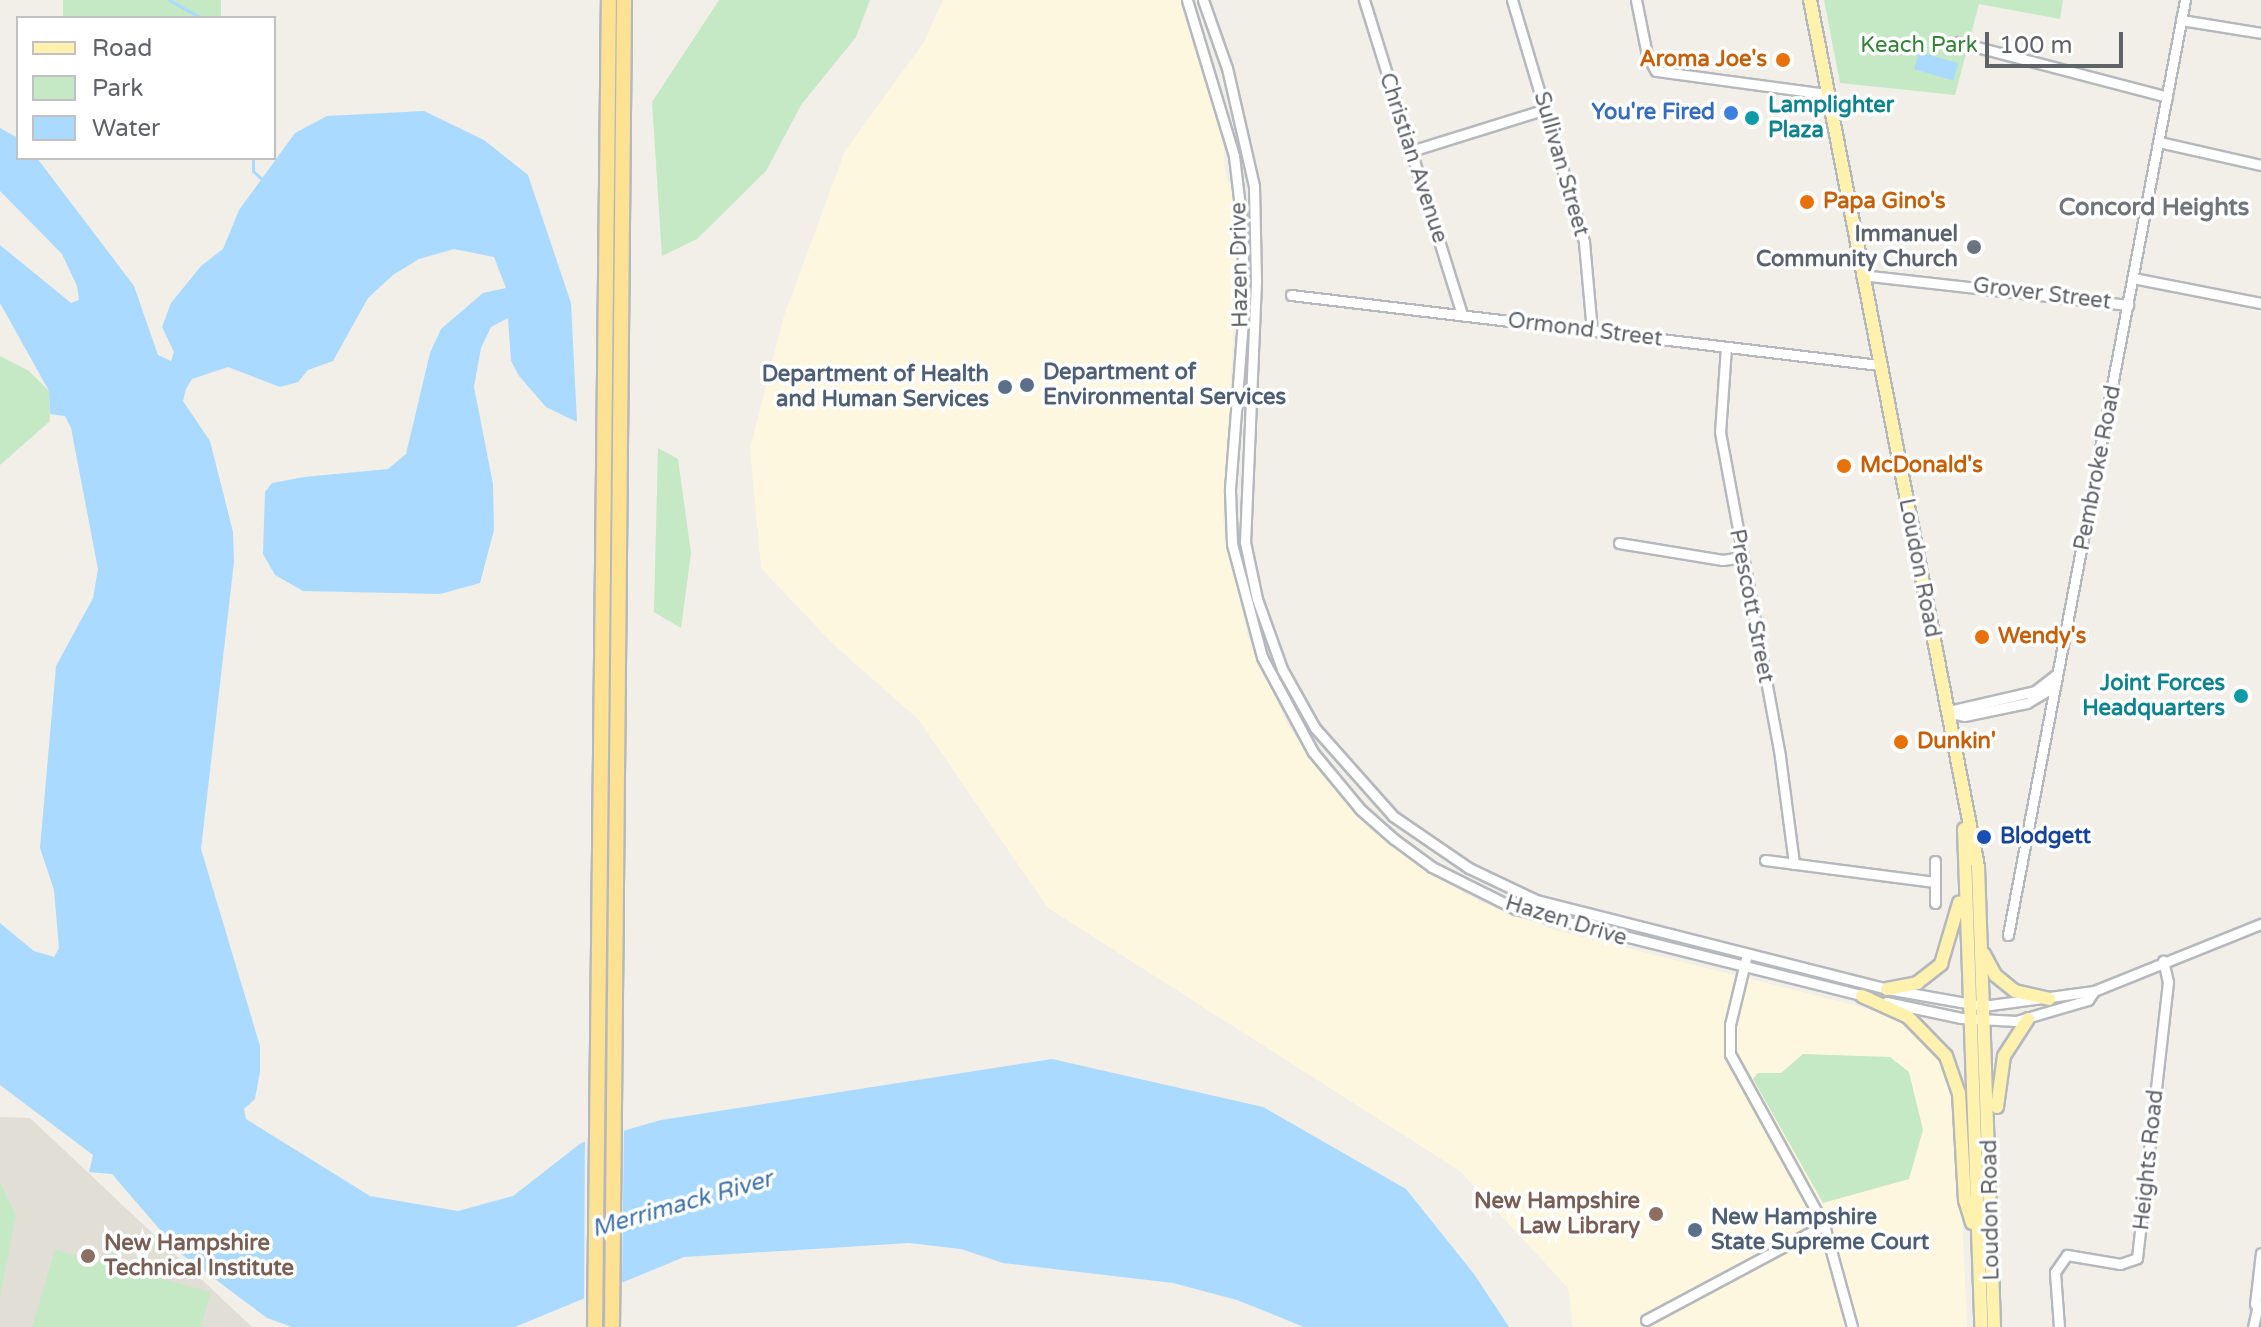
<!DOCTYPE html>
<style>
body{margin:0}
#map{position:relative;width:2261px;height:1327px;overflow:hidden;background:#f1efe8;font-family:"Varela Round",sans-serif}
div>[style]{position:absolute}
.commercial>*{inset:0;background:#fef7e0}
.education>*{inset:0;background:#e1ded6}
.green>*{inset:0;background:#c5e8c5;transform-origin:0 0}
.water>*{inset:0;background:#aadaff;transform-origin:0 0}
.pier>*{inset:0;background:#f1efe8}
.stream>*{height:3px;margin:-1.5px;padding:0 1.5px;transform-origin:1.5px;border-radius:1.5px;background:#aadaff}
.roads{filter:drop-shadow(2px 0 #b5b8bc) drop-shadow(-2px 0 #b5b8bc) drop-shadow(0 2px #b5b8bc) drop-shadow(0 -2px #b5b8bc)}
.minor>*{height:9px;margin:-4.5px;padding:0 4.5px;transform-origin:4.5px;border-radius:4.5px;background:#fff}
.major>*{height:12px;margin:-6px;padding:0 6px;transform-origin:6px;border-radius:6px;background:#fff2af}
.highway>*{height:14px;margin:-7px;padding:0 7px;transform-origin:7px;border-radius:7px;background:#fde293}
.dots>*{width:22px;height:22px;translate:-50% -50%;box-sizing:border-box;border:4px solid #fff;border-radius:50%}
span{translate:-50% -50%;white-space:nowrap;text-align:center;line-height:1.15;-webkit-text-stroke:7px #fff;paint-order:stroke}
.park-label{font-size:22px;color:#348238}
.food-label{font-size:22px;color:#c56008;font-weight:700}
.right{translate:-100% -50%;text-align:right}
.left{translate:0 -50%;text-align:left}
.culture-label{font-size:22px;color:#0d838f;font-weight:700}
.shop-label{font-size:22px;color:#366cbe;font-weight:700}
.street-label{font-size:22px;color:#5f6368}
.worship-label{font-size:22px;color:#5b616d;font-weight:700}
.service-label{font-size:22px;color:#4e5e75;font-weight:700}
.transit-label{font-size:22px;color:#164399;font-weight:700}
.education-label{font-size:22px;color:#785e54;font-weight:700}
.neighbourhood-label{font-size:24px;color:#70757a;font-weight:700}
.water-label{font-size:24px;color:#4174aa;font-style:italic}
.legend{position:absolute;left:16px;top:16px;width:260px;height:144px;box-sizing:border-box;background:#fff;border:2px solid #bfc1c3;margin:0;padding:10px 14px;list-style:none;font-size:24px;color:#5f6368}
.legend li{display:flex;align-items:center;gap:16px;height:40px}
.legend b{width:40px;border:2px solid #bfc1c3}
.scale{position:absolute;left:1985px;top:32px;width:138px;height:36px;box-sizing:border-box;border:4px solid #5f6368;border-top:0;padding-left:10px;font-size:24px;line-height:28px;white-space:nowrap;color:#5f6368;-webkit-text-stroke:6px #fff;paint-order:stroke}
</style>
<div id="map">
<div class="commercial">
<i style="clip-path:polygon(943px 0,1181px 0,1223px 132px,1225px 174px,1234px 193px,1239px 233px,1223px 523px,1248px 637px,1289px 727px,1320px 772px,1375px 831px,1430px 873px,1480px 902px,1555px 930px,1890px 1014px,1921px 1033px,1949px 1070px,1957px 1106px,1967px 1327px,1573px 1327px,1568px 1288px,1460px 1171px,1048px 908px,918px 719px,833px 644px,761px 568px,750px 448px,784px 316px,845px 151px,924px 42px)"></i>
</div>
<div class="education">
<i style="clip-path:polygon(0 1117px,30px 1118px,252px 1327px,0 1327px)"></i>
</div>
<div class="green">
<i style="left:63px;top:0;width:158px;height:25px"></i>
<i style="clip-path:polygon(719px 0,870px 0,856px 37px,801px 105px,766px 171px,697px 239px,662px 256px,652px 102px)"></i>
<i style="clip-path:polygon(1824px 0,2063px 0,2060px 19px,1979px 4px,1955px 95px,1840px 83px)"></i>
<i style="clip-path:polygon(0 356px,29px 371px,49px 391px,50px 421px,0 465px)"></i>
<i style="clip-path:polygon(658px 448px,678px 459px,691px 553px,681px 628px,654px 612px)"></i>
<i style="clip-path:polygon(1803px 1054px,1890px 1057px,1909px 1072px,1923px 1130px,1909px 1179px,1823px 1203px,1753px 1079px,1758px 1073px,1781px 1073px)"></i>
<i style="clip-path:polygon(0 1182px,16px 1216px,0 1297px)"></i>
<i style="clip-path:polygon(55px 1250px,211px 1292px,201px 1327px,32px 1327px)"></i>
</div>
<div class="water">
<i style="left:1919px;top:52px;width:41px;height:18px;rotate:16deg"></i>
<i style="clip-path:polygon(424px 111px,484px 140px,528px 175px,571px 303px,577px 422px,546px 407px,519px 376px,511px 361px,508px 318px,491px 327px,481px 348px,474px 387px,493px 484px,494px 530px,480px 583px,440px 594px,303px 591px,275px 575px,263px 554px,265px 492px,272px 483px,304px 477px,388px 469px,406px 454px,430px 353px,441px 329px,483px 293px,506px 288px,494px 257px,454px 249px,419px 259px,393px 275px,368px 298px,333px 361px,308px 370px,298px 382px,280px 387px,228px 367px,192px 379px,186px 389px,183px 401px,210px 441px,233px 532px,234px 562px,201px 849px,260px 1046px,260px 1071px,255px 1099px,244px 1109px,246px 1119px,370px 1196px,458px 1211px,513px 1196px,581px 1143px,661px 1120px,1052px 1059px,1263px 1107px,1406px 1189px,1474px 1274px,1509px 1327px,1304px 1327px,1237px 1300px,1173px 1283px,1003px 1263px,961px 1249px,909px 1243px,684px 1257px,515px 1327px,292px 1327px,267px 1318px,180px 1253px,112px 1174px,89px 1172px,93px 1155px,0 1085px,0 923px,34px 951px,54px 957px,59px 948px,54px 890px,40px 848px,56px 666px,93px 598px,98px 569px,71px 428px,65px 416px,50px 414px,49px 391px,0 303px,0 245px,71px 303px,79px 300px,77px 286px,62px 254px,0 191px,0 128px,18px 138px,18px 158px,37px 158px,134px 286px,158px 355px,171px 361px,174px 352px,162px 327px,171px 303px,201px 266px,223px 249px,239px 210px,295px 133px,327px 116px)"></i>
</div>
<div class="pier">
<i style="clip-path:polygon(624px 1126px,622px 1284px,584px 1301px,585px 1137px)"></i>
</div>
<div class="stream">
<i style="left:169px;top:0;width:38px;rotate:29deg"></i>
<i style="left:253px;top:158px;width:13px;rotate:90deg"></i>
<i style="left:253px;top:171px;width:12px;rotate:42deg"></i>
</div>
<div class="roads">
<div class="minor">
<i style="left:1187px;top:0;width:163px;rotate:73.2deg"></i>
<i style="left:1234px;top:156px;width:68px;rotate:83.3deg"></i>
<i style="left:1242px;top:224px;width:83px;rotate:88.6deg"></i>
<i style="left:1244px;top:307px;width:185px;rotate:94.4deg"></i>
<i style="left:1230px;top:491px;width:53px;rotate:87.8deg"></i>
<i style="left:1232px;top:544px;width:117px;rotate:75.1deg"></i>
<i style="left:1262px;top:657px;width:108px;rotate:61.8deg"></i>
<i style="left:1313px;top:752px;width:75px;rotate:50.4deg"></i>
<i style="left:1361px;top:810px;width:44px;rotate:41.3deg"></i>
<i style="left:1394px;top:839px;width:47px;rotate:36.4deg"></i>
<i style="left:1432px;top:867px;width:94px;rotate:26.6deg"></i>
<i style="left:1516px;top:909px;width:363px;rotate:14deg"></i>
<i style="left:1203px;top:0;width:72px;rotate:70.6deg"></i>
<i style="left:1227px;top:68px;width:121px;rotate:77.1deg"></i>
<i style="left:1254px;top:186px;width:95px;rotate:88.8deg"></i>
<i style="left:1256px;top:281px;width:261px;rotate:92.4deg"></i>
<i style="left:1245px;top:542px;width:58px;rotate:78.1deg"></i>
<i style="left:1257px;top:599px;width:74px;rotate:70.3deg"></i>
<i style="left:1282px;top:669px;width:68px;rotate:60.8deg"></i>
<i style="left:1315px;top:728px;width:118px;rotate:48.4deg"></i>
<i style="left:1393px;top:816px;width:92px;rotate:34.4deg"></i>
<i style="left:1469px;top:868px;width:74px;rotate:25.5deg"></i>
<i style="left:1536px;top:900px;width:362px;rotate:14.2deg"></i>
<i style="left:1887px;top:989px;width:97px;rotate:10deg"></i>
<i style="left:1983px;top:1006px;width:112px;rotate:-7.7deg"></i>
<i style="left:2094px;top:991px;width:180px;rotate:-21.9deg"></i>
<i style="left:1364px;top:0;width:330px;rotate:72.7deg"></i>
<i style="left:1512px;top:0;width:252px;rotate:73.4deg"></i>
<i style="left:1584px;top:242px;width:89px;rotate:84.9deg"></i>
<i style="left:1636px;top:0;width:56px;rotate:78.7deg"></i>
<i style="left:1647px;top:55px;width:18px;rotate:61deg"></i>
<i style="left:1656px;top:71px;width:173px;rotate:7.7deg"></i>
<i style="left:2181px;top:20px;width:81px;rotate:9.2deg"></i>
<i style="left:1958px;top:42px;width:216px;rotate:14.7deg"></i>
<i style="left:2159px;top:142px;width:105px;rotate:12.7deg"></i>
<i style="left:1411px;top:151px;width:141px;rotate:-17.3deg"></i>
<i style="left:1861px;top:275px;width:269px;rotate:6.4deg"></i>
<i style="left:2133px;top:278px;width:130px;rotate:11.1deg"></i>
<i style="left:1291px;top:295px;width:592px;rotate:6.79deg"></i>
<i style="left:1726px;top:347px;width:85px;rotate:94deg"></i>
<i style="left:1720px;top:432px;width:330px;rotate:79.5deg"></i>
<i style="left:1780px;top:757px;width:108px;rotate:82.5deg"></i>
<i style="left:1619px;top:543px;width:105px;rotate:9.3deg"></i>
<i style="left:1723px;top:560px;width:19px;rotate:-9deg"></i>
<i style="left:1949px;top:711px;width:88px;rotate:-13.1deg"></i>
<i style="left:2035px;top:691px;width:28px;rotate:-38deg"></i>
<i style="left:1947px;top:712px;width:17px;rotate:13deg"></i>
<i style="left:1964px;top:716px;width:64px;rotate:-11.7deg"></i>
<i style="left:2027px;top:703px;width:33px;rotate:-31deg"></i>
<i style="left:1765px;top:860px;width:171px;rotate:7.4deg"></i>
<i style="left:1935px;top:903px;width:42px;rotate:-90deg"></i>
<i style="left:2008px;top:935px;width:952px;rotate:-79.28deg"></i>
<i style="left:1747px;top:954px;width:73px;rotate:103.5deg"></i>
<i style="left:1730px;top:1025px;width:29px;rotate:90deg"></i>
<i style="left:1730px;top:1054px;width:195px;rotate:61.2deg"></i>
<i style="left:1824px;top:1225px;width:106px;rotate:74.6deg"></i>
<i style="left:1886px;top:1002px;width:77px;rotate:12deg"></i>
<i style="left:1961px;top:1018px;width:55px;rotate:3.1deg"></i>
<i style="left:2016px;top:1021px;width:75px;rotate:-16.3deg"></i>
<i style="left:2088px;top:1000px;width:11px;rotate:-56deg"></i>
<i style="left:2255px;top:1304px;width:51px;rotate:-83.3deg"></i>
<i style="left:1646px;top:1320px;width:202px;rotate:-28.1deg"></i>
<i style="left:2059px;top:1327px;width:55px;rotate:-94.2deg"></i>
<i style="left:2055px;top:1272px;width:21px;rotate:-55deg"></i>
<i style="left:2067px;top:1255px;width:54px;rotate:9.6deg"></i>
<i style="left:2120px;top:1264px;width:18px;rotate:-19deg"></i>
<i style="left:2137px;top:1258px;width:278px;rotate:-83.6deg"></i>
<i style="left:2168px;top:982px;width:22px;rotate:-103deg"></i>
<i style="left:2253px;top:1327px;width:23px;rotate:-77deg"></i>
</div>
<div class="major">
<i style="left:1810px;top:0;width:883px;rotate:79.03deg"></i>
<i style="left:1978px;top:867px;width:460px;rotate:88deg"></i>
<i style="left:1964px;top:829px;width:498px;rotate:88deg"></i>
<i style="left:1984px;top:954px;width:24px;rotate:62deg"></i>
<i style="left:1995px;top:975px;width:26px;rotate:39deg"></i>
<i style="left:2015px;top:991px;width:35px;rotate:13deg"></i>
<i style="left:1887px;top:989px;width:31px;rotate:-11deg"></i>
<i style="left:1917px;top:983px;width:31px;rotate:-38deg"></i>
<i style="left:1941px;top:964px;width:64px;rotate:-73.6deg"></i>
<i style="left:1862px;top:996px;width:51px;rotate:24.5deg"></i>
<i style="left:1908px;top:1017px;width:54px;rotate:45.7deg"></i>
<i style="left:1946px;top:1056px;width:39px;rotate:71deg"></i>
<i style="left:1959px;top:1093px;width:107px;rotate:86.8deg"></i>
<i style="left:1965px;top:1200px;width:24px;rotate:73deg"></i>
<i style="left:1997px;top:1107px;width:51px;rotate:-82.2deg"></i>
<i style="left:2004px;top:1056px;width:44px;rotate:-57deg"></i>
</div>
<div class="highway">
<i style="left:595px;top:1327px;width:1327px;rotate:-89.4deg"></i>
<i style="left:612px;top:1327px;width:1327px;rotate:-89.48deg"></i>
</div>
</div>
<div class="dots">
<i style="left:1783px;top:60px;background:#e8710a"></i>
<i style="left:1731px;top:113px;background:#3f7fe0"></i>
<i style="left:1752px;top:118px;background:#0f9aa8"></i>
<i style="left:1807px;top:202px;background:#e8710a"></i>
<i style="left:1974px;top:247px;background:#6b7280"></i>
<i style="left:1027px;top:385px;background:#5c6f8a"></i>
<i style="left:1005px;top:387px;background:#5c6f8a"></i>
<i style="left:1844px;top:466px;background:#e8710a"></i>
<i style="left:1982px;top:637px;background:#e8710a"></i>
<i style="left:2241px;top:696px;background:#0f9aa8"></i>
<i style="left:1901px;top:742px;background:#e8710a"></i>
<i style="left:1984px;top:837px;background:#1a4fb4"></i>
<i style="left:1656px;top:1214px;background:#8d6e63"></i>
<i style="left:1695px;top:1230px;background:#5c6f8a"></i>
<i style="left:88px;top:1256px;background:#8d6e63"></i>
</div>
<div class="park-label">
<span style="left:1919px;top:46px">Keach Park</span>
</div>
<div class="food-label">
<span class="right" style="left:1767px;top:60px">Aroma Joe's</span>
<span class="left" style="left:1823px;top:202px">Papa Gino's</span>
<span class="left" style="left:1860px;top:466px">McDonald's</span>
<span class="left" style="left:1998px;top:637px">Wendy's</span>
<span class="left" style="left:1917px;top:742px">Dunkin'</span>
</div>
<div class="culture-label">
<span class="left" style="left:1768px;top:118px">Lamplighter<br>Plaza</span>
<span class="right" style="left:2225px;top:696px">Joint Forces<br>Headquarters</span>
</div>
<div class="shop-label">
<span class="right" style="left:1715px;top:113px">You're Fired</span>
</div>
<div class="street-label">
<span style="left:1413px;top:158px;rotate:72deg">Christian Avenue</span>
<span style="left:1561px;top:164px;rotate:74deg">Sullivan Street</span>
<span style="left:1240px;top:265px;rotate:-91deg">Hazen Drive</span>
<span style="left:2042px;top:294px;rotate:7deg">Grover Street</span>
<span style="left:1585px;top:330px;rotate:7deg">Ormond Street</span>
<span style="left:2098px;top:468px;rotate:-79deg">Pembroke Road</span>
<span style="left:1919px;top:568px;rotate:79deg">Loudon Road</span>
<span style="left:1751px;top:606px;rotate:79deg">Prescott Street</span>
<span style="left:1566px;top:921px;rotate:17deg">Hazen Drive</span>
<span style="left:2149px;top:1160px;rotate:-84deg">Heights Road</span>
<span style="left:1991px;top:1210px;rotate:-91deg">Loudon Road</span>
</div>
<div class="worship-label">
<span class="right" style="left:1958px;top:247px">Immanuel<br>Community Church</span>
</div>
<div class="service-label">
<span class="left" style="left:1043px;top:385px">Department of<br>Environmental Services</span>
<span class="right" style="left:989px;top:387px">Department of Health<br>and Human Services</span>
<span class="left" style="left:1711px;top:1230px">New Hampshire<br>State Supreme Court</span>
</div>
<div class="transit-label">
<span class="left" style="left:2000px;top:837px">Blodgett</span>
</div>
<div class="education-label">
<span class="right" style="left:1640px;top:1214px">New Hampshire<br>Law Library</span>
<span class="left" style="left:104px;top:1256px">New Hampshire<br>Technical Institute</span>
</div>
<div class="neighbourhood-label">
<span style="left:2154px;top:208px">Concord Heights</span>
</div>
<div class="water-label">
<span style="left:682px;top:1204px;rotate:-16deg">Merrimack River</span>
</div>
<ul class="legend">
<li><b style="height:10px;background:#fff2af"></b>Road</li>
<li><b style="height:22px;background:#c5e8c5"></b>Park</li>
<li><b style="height:22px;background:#aadaff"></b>Water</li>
</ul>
<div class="scale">100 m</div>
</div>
